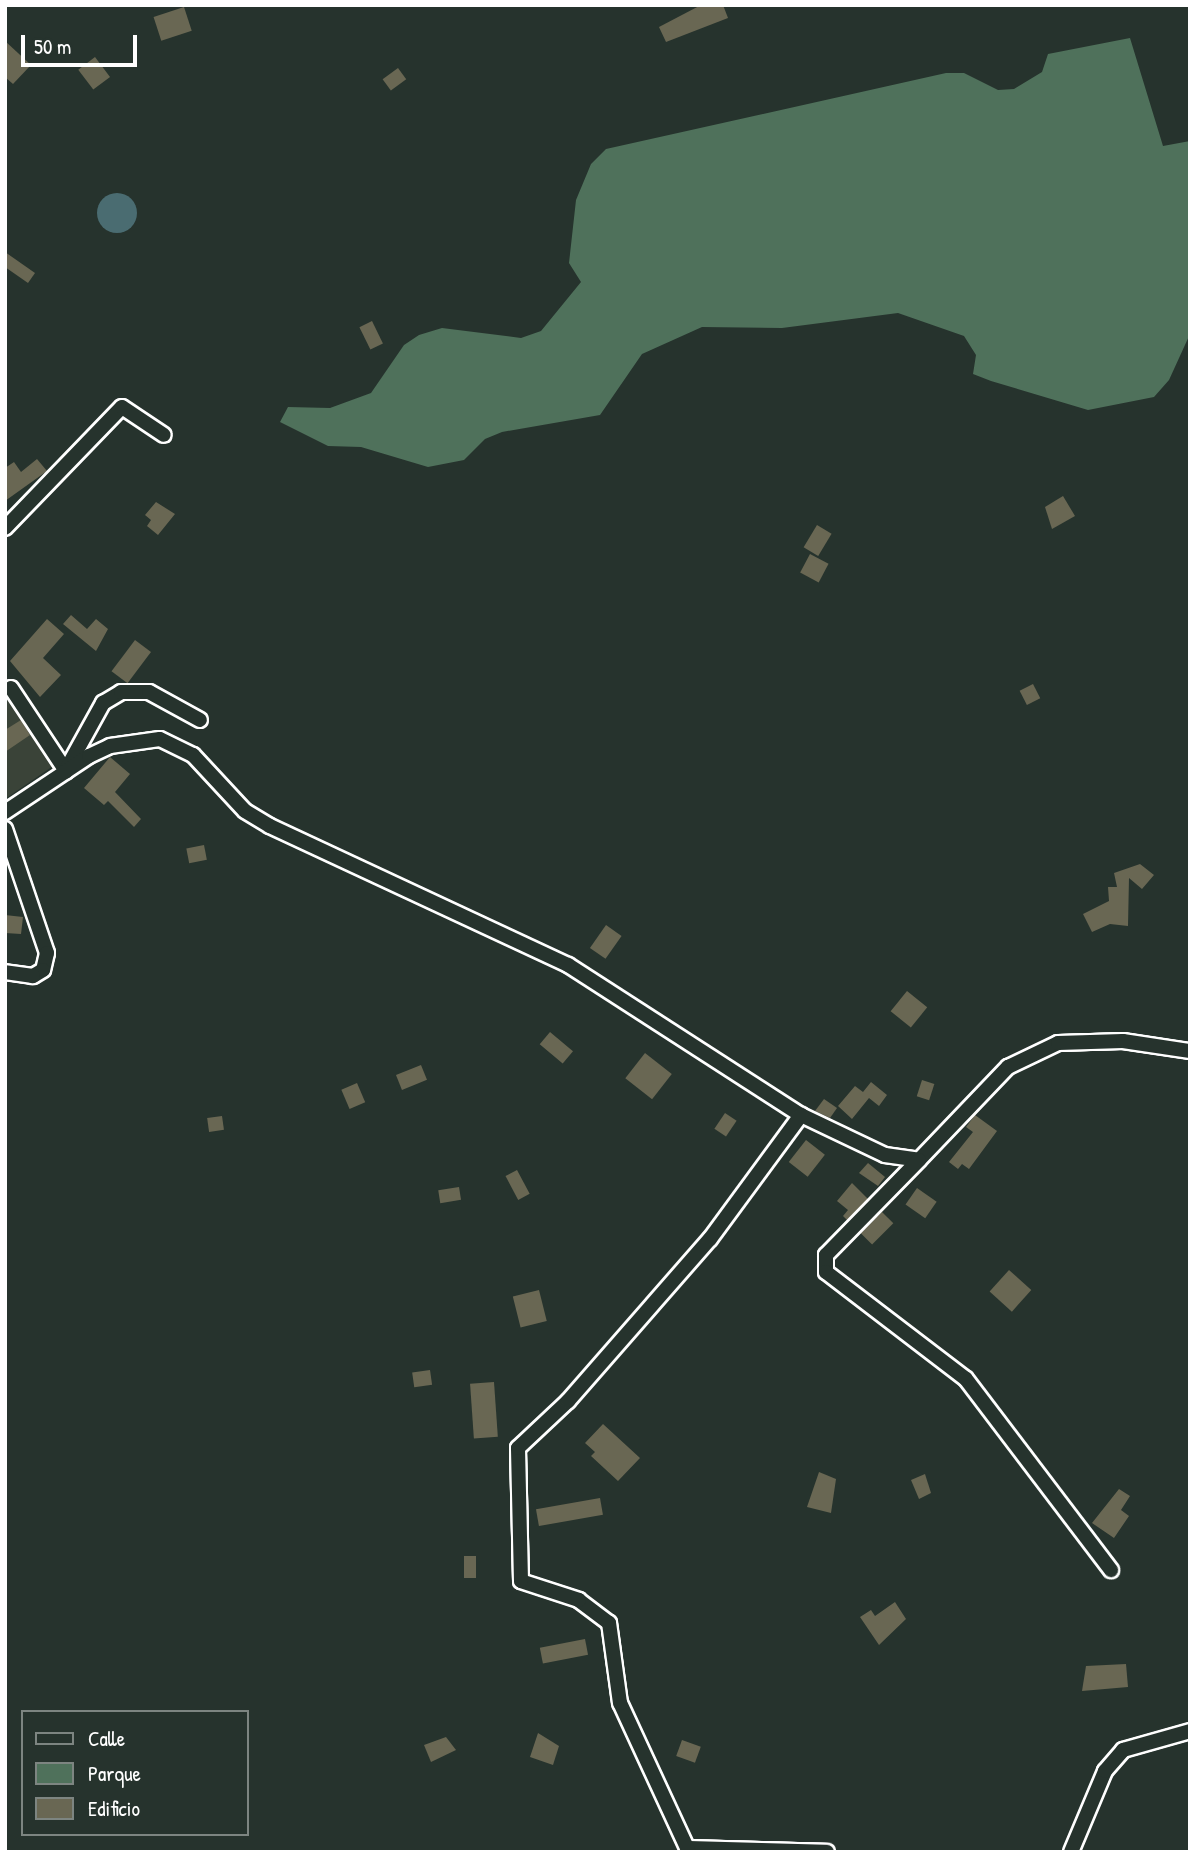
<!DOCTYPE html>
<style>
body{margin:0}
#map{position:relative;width:1195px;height:1857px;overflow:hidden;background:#26332d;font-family:"Patrick Hand",sans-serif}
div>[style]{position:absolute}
.built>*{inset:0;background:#3a4338}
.green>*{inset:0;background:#4f715b}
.water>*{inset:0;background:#4a6c71}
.round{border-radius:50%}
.building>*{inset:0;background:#696753;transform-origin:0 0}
.roads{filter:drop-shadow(2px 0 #fff) drop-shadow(-2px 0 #fff) drop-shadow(0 2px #fff) drop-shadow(0 -2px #fff)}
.street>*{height:14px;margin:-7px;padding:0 7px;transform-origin:7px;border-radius:7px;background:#26332d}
span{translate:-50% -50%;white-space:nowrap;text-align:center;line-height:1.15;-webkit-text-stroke:5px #26332d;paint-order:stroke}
.frame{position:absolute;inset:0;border:7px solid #fff;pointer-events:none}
.legend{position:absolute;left:21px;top:1710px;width:228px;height:126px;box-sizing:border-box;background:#26332d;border:2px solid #7d8581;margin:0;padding:9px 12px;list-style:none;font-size:21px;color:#fff}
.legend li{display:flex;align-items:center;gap:14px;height:35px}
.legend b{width:35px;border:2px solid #7d8581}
.scale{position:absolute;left:21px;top:35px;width:116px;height:32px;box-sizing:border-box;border:4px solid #fff;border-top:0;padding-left:9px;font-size:21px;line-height:24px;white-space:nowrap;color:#fff;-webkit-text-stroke:5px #26332d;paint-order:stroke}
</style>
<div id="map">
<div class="built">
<i style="clip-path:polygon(5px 687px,56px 764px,5px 799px)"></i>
</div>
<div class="green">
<i style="clip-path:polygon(1130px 38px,1163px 146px,1190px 141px,1190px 334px,1169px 380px,1154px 397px,1088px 410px,991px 381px,973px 374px,976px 355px,964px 336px,898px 313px,782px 328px,702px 327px,642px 354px,600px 415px,502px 432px,485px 439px,464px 460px,428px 467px,361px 447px,328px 446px,280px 422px,288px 407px,330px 408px,371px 393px,404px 345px,419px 335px,442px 328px,521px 338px,541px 331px,581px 282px,569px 263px,576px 200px,591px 164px,606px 149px,946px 73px,964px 73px,998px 90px,1014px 89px,1042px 72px,1048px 54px)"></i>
</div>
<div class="water">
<i class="round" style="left:97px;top:193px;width:40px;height:40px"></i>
</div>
<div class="building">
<i style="clip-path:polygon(701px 5px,723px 5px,728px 18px,666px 42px,659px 27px)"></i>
<i style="left:184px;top:7px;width:25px;height:32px;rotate:72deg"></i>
<i style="clip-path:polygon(5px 41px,31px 65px,13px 84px,5px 77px)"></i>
<i style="left:95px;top:57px;width:25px;height:21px;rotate:53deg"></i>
<i style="left:398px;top:68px;width:14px;height:19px;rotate:54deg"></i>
<i style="clip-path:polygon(5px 252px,35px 273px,28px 283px,5px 267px)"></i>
<i style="left:372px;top:321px;width:25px;height:14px;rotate:64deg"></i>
<i style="clip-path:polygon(37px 459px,47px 471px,5px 501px,5px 468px,14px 462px,21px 472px)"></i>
<i style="clip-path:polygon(1063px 496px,1075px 516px,1052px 529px,1045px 507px)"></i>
<i style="clip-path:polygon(156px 502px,175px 514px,158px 535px,147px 526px,151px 520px,145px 515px)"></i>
<i style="left:817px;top:525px;width:17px;height:26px;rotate:31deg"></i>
<i style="left:810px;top:554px;width:21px;height:21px;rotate:28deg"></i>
<i style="clip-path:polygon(71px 615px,87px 629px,96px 619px,108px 629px,96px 651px,63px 624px)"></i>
<i style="clip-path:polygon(47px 619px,64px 634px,43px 658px,61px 675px,40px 697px,10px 661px)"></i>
<i style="left:135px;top:640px;width:20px;height:39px;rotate:37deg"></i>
<i style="left:1033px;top:684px;width:16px;height:15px;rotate:63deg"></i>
<i style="clip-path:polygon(21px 720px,30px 735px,5px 752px,5px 730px)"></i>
<i style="clip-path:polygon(110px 757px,130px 774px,115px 792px,141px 819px,134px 827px,108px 801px,104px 805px,84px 788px)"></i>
<i style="left:204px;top:845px;width:15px;height:18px;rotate:79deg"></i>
<i style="clip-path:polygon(1140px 864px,1154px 875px,1142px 889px,1129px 878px,1128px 926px,1110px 924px,1092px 932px,1083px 914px,1109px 901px,1108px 887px,1117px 887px,1114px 873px)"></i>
<i style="clip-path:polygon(5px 915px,23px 917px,21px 934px,5px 933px)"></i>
<i style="left:606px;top:925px;width:19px;height:28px;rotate:35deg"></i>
<i style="left:907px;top:991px;width:26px;height:26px;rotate:39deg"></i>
<i style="left:550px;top:1032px;width:30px;height:16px;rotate:40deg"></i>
<i style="left:645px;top:1053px;width:34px;height:32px;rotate:38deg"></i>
<i style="left:421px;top:1065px;width:16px;height:27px;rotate:68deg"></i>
<i style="left:922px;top:1080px;width:13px;height:17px;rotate:18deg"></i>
<i style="clip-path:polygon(871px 1082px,887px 1095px,879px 1106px,869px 1098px,852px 1119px,838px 1106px,855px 1086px,863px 1092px)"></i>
<i style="left:357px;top:1083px;width:21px;height:17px;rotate:67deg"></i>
<i style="clip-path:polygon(824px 1099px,837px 1108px,830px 1118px,815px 1111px)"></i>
<i style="left:725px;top:1113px;width:14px;height:19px;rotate:34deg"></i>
<i style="clip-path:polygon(975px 1115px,997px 1131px,969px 1169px,962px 1164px,958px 1169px,949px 1162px,973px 1132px,966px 1127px)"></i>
<i style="left:222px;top:1116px;width:14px;height:15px;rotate:82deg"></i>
<i style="left:806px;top:1140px;width:24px;height:28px;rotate:38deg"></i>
<i style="clip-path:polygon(868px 1163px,885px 1177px,878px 1186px,859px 1173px)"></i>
<i style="left:517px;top:1170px;width:27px;height:13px;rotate:62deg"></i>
<i style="clip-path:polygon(852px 1183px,868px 1199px,847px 1220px,843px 1216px,848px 1210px,837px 1201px)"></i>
<i style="left:459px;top:1187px;width:13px;height:21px;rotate:81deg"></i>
<i style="left:917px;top:1188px;width:24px;height:20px;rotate:35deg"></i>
<i style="left:882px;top:1212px;width:16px;height:30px;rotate:45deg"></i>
<i style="left:1009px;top:1270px;width:30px;height:29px;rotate:42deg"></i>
<i style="left:539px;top:1290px;width:32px;height:27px;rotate:76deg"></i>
<i style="left:430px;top:1370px;width:15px;height:18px;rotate:82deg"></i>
<i style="left:494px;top:1382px;width:55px;height:24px;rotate:86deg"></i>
<i style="clip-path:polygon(603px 1424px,640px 1458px,618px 1481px,591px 1456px,595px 1452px,585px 1443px)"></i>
<i style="clip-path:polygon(819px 1472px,836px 1479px,831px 1513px,807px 1507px)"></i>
<i style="clip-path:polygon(925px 1474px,931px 1493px,919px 1499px,911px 1480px)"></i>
<i style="clip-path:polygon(1119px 1489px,1130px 1496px,1121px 1510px,1129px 1516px,1114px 1538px,1092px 1523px)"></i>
<i style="left:600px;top:1498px;width:17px;height:65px;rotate:80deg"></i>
<i style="left:464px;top:1556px;width:12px;height:22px"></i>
<i style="clip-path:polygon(895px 1602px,906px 1619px,879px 1645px,860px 1617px,871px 1610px,875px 1616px)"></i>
<i style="left:585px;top:1639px;width:16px;height:46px;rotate:79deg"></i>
<i style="clip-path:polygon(1126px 1664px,1128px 1687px,1082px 1691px,1086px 1666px)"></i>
<i style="clip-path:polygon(538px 1733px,559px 1746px,553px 1765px,530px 1757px)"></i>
<i style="clip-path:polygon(446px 1737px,456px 1750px,431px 1762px,424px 1745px)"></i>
<i style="left:682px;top:1740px;width:20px;height:17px;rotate:20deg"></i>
</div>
<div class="roads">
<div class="street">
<i style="left:5px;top:528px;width:168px;rotate:-46deg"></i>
<i style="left:122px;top:407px;width:50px;rotate:33.7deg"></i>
<i style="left:11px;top:688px;width:100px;rotate:56.5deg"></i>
<i style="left:66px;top:770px;width:77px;rotate:-61.1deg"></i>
<i style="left:103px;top:703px;width:21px;rotate:-31deg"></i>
<i style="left:121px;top:692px;width:28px"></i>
<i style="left:149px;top:692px;width:58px;rotate:28.8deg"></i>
<i style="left:5px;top:812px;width:101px;rotate:-33.7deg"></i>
<i style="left:89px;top:756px;width:23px;rotate:-25deg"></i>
<i style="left:110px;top:746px;width:50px;rotate:-8deg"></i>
<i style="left:160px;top:739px;width:37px;rotate:26deg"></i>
<i style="left:193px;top:755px;width:76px;rotate:47.1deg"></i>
<i style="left:245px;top:811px;width:29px;rotate:31deg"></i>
<i style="left:270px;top:826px;width:329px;rotate:25deg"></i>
<i style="left:568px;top:965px;width:277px;rotate:32.8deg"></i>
<i style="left:801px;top:1115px;width:93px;rotate:25.5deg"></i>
<i style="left:885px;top:1155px;width:34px;rotate:8deg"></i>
<i style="left:919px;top:1160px;width:129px;rotate:-46.3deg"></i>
<i style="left:1008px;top:1067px;width:55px;rotate:-25.6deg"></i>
<i style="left:1058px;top:1043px;width:65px;rotate:-1.8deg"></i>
<i style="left:1123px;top:1041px;width:68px;rotate:8.5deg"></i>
<i style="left:5px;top:829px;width:131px;rotate:71.3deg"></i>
<i style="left:47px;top:953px;width:17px;rotate:103deg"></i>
<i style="left:43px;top:970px;width:12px;rotate:149deg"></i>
<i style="left:33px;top:976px;width:28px;rotate:-172deg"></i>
<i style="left:919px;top:1160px;width:133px;rotate:134.4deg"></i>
<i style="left:826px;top:1255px;width:17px;rotate:90deg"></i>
<i style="left:826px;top:1272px;width:176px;rotate:37.4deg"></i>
<i style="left:966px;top:1379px;width:240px;rotate:52.8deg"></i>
<i style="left:687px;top:1848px;width:140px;rotate:1.6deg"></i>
<i style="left:689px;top:1852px;width:164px;rotate:-114.8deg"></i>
<i style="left:620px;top:1703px;width:81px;rotate:-97.8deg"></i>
<i style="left:609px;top:1623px;width:38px;rotate:-143deg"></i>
<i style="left:579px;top:1600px;width:61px;rotate:-161.9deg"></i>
<i style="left:521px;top:1581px;width:133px;rotate:-91.3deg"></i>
<i style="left:518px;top:1448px;width:69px;rotate:-43.2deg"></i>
<i style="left:568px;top:1401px;width:215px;rotate:-48.8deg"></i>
<i style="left:710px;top:1239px;width:154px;rotate:-53.7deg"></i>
<i style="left:1071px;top:1852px;width:88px;rotate:-67.2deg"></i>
<i style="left:1105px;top:1771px;width:28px;rotate:-49deg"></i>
<i style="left:1123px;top:1750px;width:70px;rotate:-15.8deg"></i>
</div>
</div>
<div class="frame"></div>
<ul class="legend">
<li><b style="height:9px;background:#26332d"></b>Calle</li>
<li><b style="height:19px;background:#4f715b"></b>Parque</li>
<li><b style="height:19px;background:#696753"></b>Edificio</li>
</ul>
<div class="scale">50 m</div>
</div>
